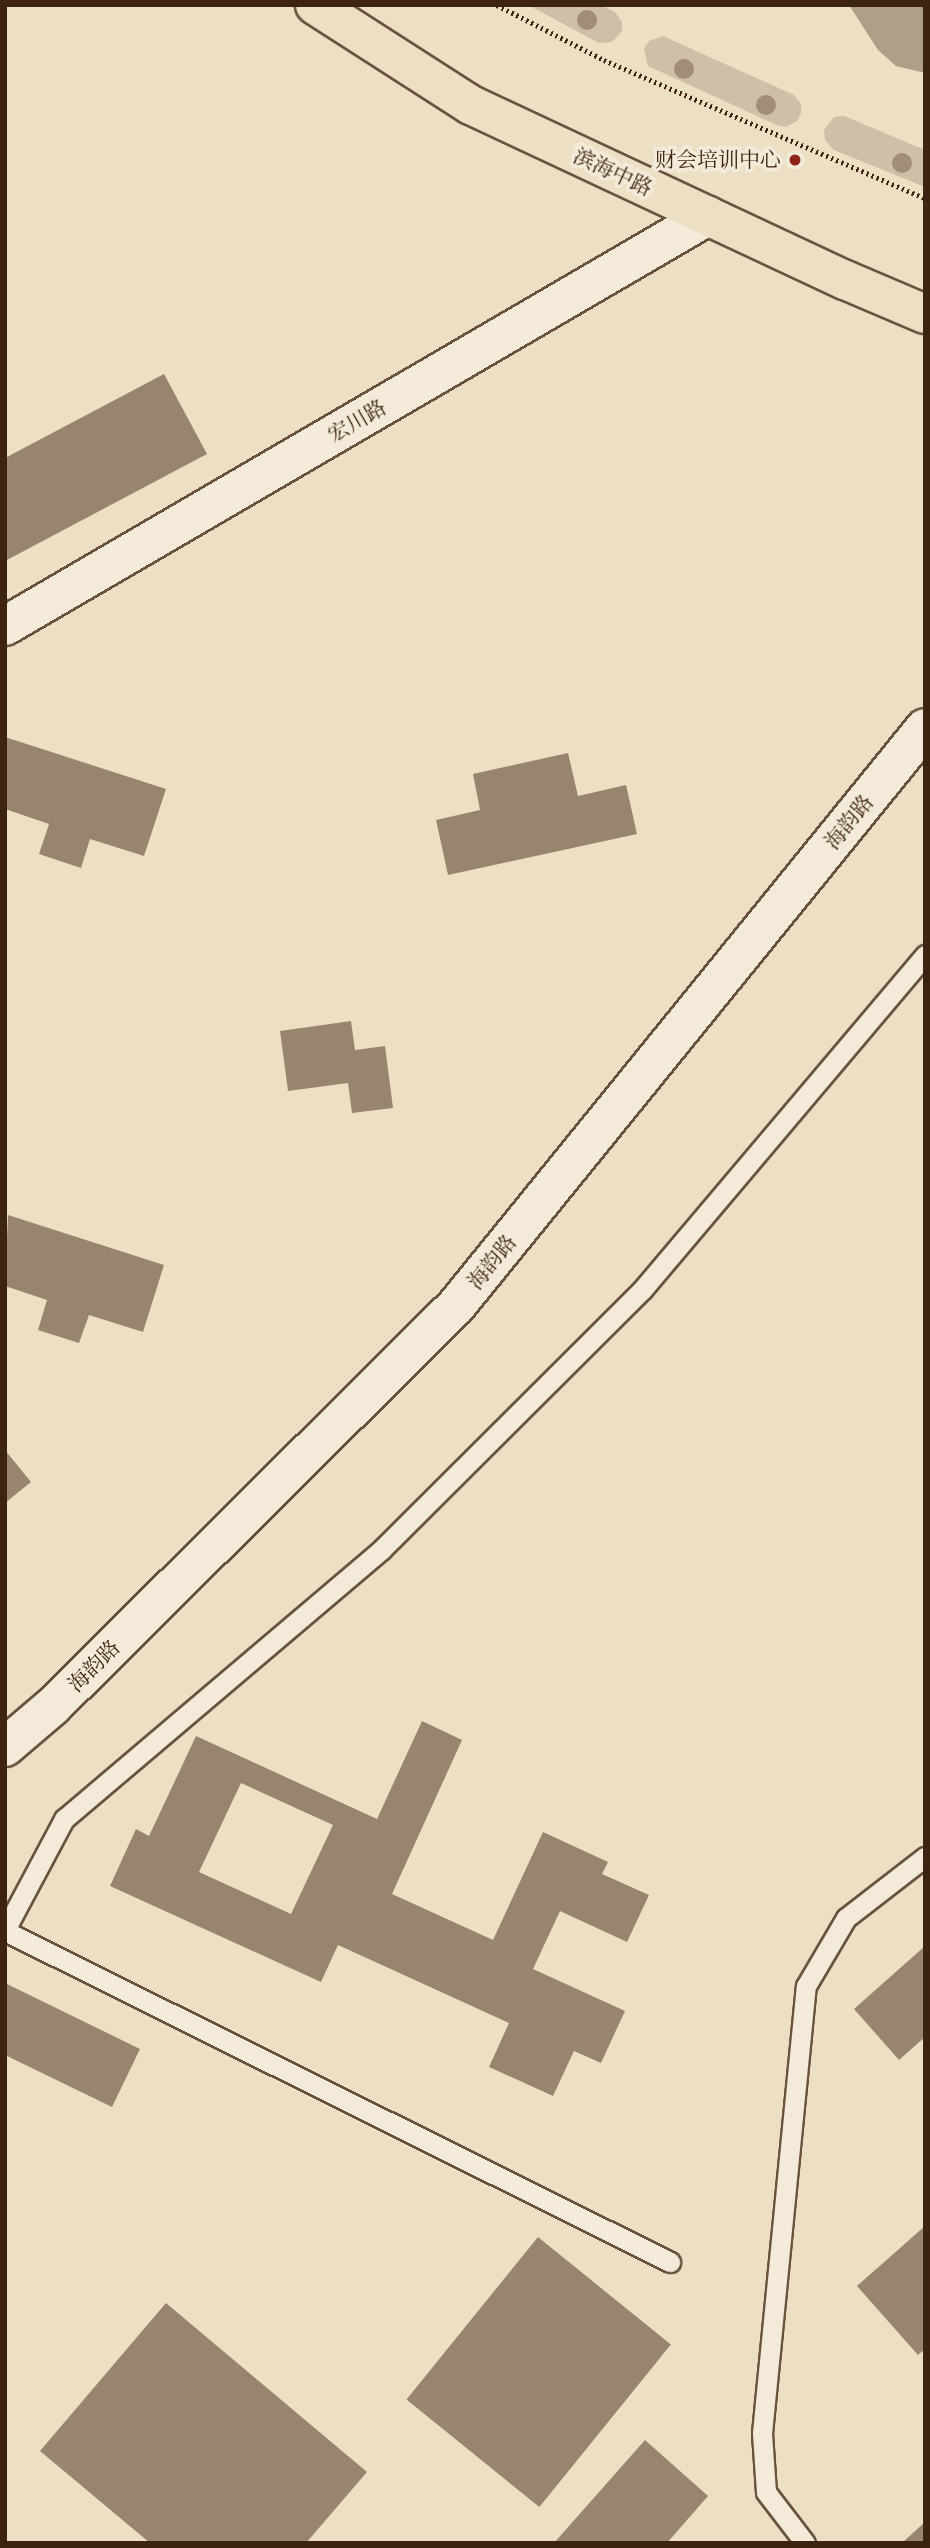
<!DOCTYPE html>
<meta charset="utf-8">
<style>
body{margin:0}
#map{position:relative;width:930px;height:2548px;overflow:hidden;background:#ecdfc4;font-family:"IM FELL French Canon","Noto Serif SC",serif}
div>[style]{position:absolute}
.green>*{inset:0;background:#cebfa6}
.water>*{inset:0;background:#b09f87}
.building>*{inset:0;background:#98856e;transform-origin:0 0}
.path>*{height:4.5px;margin-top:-2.25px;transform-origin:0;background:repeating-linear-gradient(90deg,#3d2411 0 2px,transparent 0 5.5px)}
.roads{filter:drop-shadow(2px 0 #69533e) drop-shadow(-2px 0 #69533e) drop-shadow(0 2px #69533e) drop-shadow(0 -2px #69533e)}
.service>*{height:19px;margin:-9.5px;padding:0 9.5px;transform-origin:9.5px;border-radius:9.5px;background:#f3ead9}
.minor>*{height:38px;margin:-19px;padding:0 19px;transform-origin:19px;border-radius:19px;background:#f3ead9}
.tertiary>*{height:38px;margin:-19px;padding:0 19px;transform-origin:19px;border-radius:19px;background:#f3ead9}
.primary>*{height:38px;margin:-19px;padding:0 19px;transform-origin:19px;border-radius:19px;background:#ecdfc4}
.trees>*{width:20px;height:20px;margin:-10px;border-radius:50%;background:#a08e76}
.dots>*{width:19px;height:19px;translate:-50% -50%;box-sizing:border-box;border:4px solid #f3ead9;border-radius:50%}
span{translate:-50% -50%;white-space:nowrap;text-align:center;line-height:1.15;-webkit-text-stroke:7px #f3ead9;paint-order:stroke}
.poi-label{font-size:21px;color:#3d2411}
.right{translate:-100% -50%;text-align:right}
.street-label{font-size:21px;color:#3d2411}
.frame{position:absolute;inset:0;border:7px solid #3d2411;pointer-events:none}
</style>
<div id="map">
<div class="green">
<i style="clip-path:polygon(528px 5px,602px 5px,616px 13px,622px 22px,622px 31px,612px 42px,599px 43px)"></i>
<i style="clip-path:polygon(663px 36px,794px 95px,801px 104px,801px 113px,797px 121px,786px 127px,779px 126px,648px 66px,644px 49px,649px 41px)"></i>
<i style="clip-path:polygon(844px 116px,925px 150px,925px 187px,834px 150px,825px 140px,824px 130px,834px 117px)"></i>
</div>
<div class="water">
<i style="clip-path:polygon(849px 5px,925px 5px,925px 73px,896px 66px,878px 50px)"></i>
</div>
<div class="building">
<i style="clip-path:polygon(164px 374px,207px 454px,5px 561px,5px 458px)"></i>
<i style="clip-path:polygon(5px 737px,166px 789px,144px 856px,90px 839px,81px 868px,39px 854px,49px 824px,5px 809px)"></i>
<i style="clip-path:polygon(568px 753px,578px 796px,626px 785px,637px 834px,448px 875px,436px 820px,480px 810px,473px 774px)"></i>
<i style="clip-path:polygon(351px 1021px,355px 1050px,385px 1046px,393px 1108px,352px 1113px,348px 1083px,288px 1091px,280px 1031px)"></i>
<i style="clip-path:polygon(8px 1215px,164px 1265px,143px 1332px,89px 1315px,79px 1343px,38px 1330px,47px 1300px,5px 1286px)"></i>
<i style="clip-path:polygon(5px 1450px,31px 1482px,5px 1503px)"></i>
<i style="clip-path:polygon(evenodd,422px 1721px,462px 1740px,392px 1894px,493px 1940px,543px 1832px,608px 1862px,602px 1874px,649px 1895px,627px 1942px,560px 1911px,533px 1969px,625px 2011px,601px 2063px,574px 2051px,553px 2096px,489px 2067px,509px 2023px,338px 1945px,321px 1982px,110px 1886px,136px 1829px,149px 1836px,196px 1736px,377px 1819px,422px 1721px,241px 1783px,333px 1825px,291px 1914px,199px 1872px,241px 1783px)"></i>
<i style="clip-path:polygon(925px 1946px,925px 2037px,899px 2060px,854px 2009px)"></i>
<i style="clip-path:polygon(5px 1983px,140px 2049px,112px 2107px,5px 2055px)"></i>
<i style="clip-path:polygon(925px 2226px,925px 2349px,918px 2355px,857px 2286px)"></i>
<i style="left:538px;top:2237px;width:171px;height:209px;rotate:39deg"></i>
<i style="clip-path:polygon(166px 2303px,367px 2472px,306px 2543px,150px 2543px,40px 2451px)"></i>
<i style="clip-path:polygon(645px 2440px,708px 2496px,667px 2543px,554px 2543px)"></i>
<i style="clip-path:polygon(925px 2522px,925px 2543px,902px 2543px)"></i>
</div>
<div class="path">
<i style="left:497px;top:5px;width:120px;rotate:27.2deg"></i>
<i style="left:604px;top:60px;width:349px;rotate:23.3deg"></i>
</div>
<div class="roads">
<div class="service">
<i style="left:5px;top:1930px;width:126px;rotate:-62deg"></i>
<i style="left:64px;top:1819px;width:416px;rotate:-40.3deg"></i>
<i style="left:381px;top:1550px;width:368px;rotate:-44.9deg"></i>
<i style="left:642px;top:1290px;width:439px;rotate:-49.8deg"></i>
<i style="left:5px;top:1931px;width:743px;rotate:26.46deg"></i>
<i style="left:805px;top:2543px;width:64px;rotate:-127.4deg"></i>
<i style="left:766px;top:2492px;width:59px;rotate:-93.9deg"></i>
<i style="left:762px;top:2433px;width:449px;rotate:-84.4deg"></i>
<i style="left:806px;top:1986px;width:79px;rotate:-59.5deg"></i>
<i style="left:846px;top:1918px;width:100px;rotate:-37.7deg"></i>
</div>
<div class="minor">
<i style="left:5px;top:626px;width:814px;rotate:-30.25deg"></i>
</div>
<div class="tertiary">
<i style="left:5px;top:1747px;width:63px;rotate:-40.5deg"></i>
<i style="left:53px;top:1706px;width:568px;rotate:-44.79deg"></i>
<i style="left:456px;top:1306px;width:744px;rotate:-50.94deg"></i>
</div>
<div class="primary">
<i style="left:315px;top:5px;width:185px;rotate:32.7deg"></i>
<i style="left:471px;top:105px;width:413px;rotate:25.1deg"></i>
<i style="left:845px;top:280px;width:87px;rotate:23deg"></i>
</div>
</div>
<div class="trees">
<i style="left:587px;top:20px"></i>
<i style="left:684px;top:69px"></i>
<i style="left:766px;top:105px"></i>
<i style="left:902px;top:163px"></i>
</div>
<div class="dots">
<i style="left:795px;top:160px;background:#8f2418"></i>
</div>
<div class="poi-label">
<span class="right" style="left:781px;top:160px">财会培训中心</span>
</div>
<div class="street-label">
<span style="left:613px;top:172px;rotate:25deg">滨海中路</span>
<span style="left:357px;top:421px;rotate:-30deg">宏川路</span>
<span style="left:849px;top:822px;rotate:-51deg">海韵路</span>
<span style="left:492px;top:1262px;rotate:-51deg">海韵路</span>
<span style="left:94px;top:1666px;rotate:-45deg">海韵路</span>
</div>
<div class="frame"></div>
</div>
